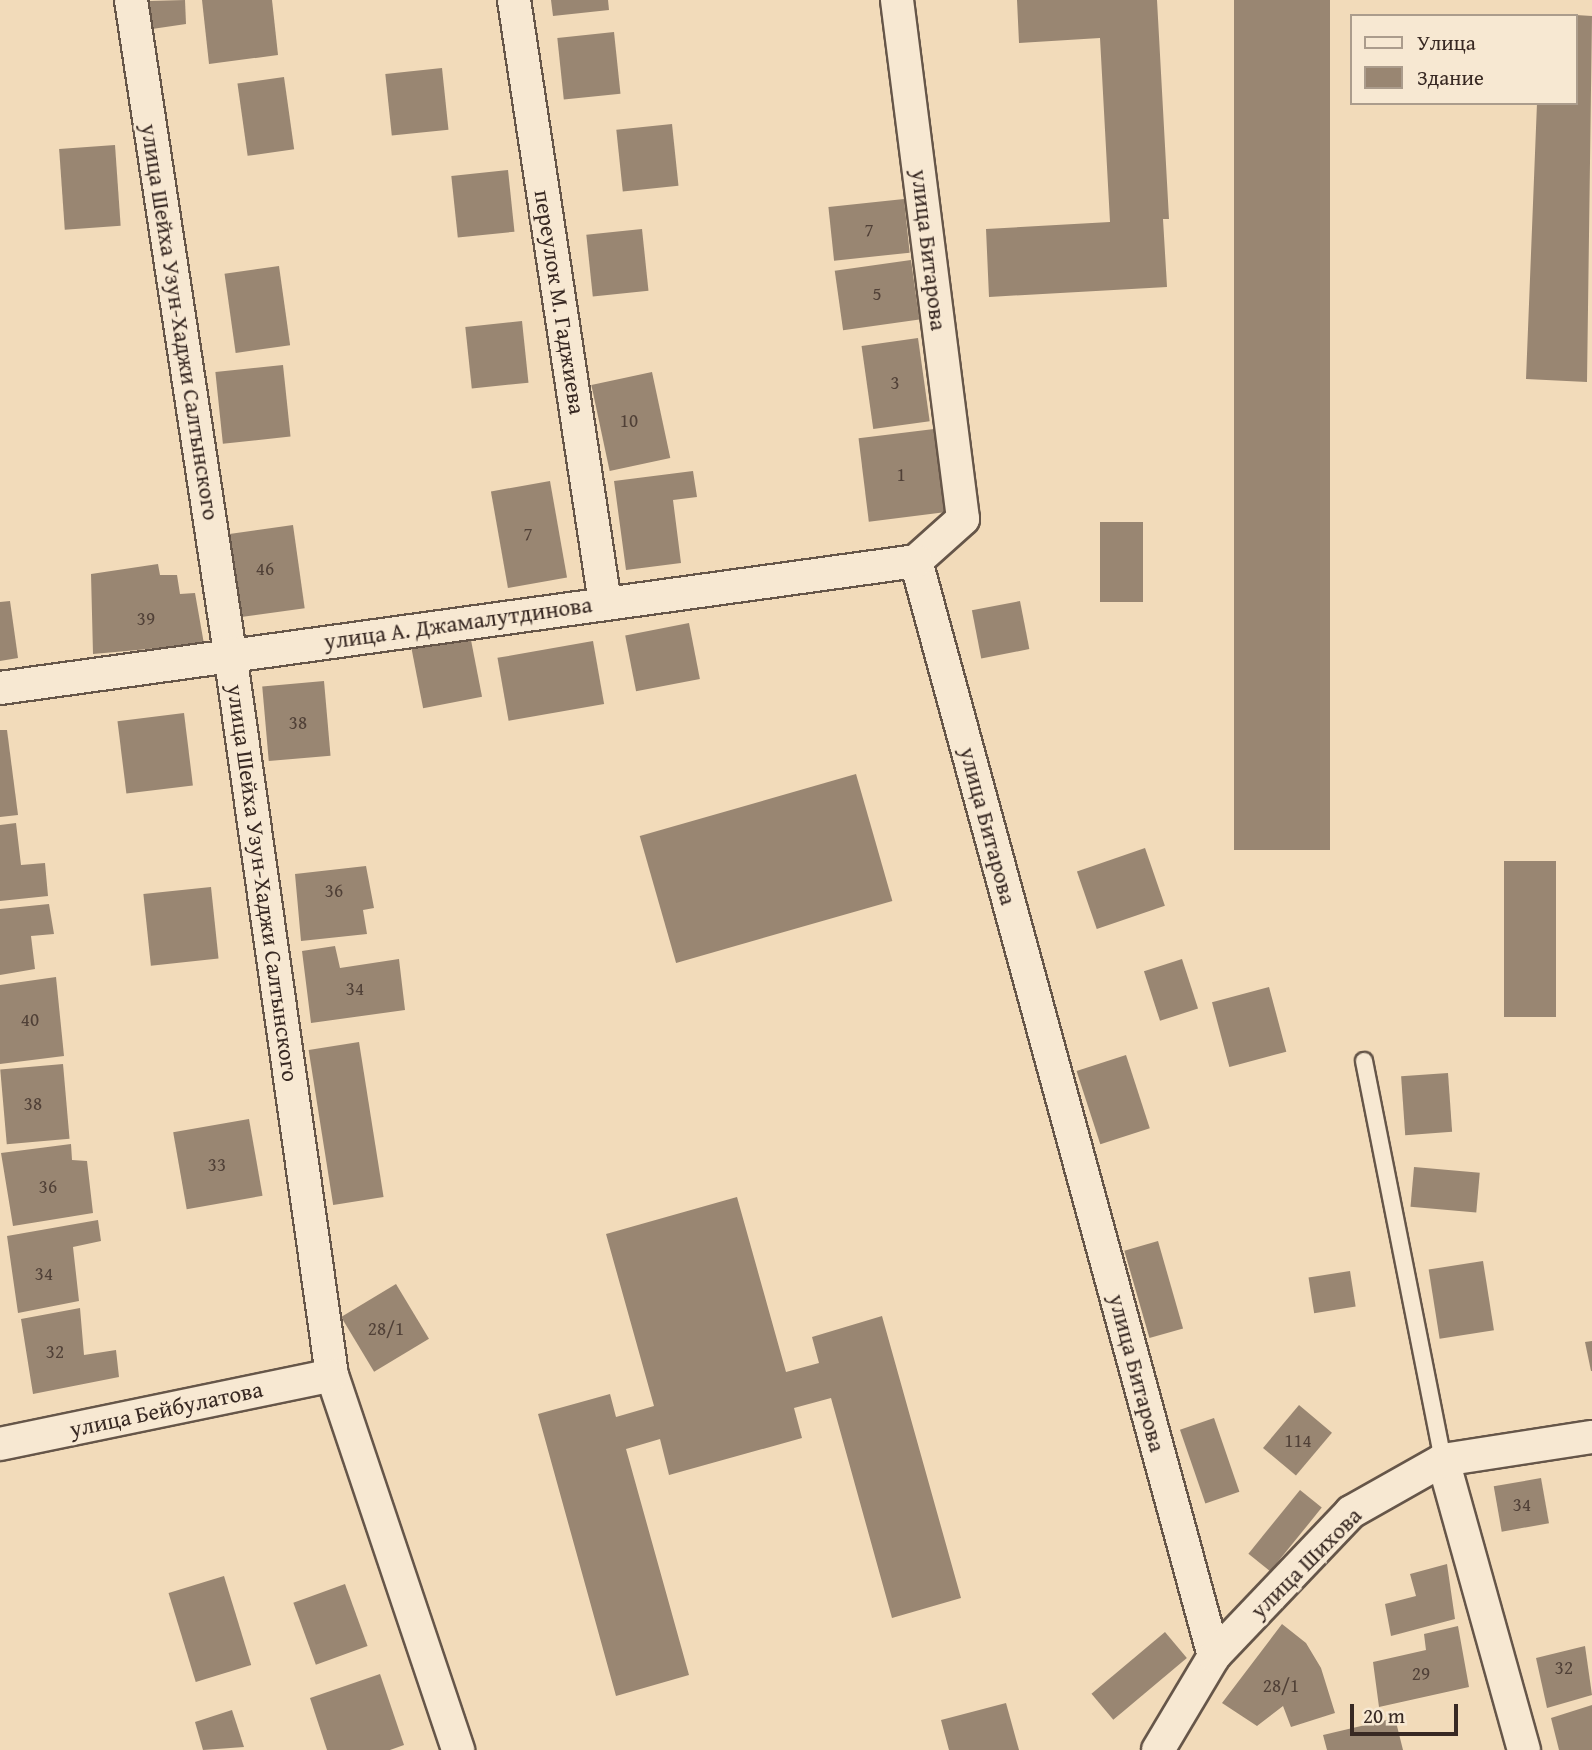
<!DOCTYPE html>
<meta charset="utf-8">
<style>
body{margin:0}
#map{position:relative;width:1592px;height:1750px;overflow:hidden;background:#f2dbba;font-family:"Gentium Book Plus",serif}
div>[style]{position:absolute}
.building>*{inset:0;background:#998672;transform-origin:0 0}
.roads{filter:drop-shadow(2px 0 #665649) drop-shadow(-2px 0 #665649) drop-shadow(0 2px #665649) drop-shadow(0 -2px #665649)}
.service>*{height:16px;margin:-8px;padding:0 8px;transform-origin:8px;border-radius:8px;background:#f7e8d2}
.minor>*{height:32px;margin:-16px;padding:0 16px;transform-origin:16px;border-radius:16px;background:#f7e8d2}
span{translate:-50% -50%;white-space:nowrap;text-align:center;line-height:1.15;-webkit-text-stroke:6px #f7e8d2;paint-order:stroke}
.number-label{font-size:19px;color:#504037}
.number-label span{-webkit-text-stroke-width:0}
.street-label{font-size:23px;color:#382923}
.legend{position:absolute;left:1350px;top:14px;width:228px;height:91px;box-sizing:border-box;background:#f7e8d2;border:2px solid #ab9c8c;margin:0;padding:9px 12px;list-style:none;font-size:21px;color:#382923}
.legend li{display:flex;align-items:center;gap:14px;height:35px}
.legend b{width:35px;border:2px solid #ab9c8c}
.scale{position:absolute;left:1350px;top:1704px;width:108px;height:32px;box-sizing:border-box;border:4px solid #382923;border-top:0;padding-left:9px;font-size:21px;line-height:24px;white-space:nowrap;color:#382923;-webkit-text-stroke:5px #f7e8d2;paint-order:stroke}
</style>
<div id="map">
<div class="building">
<i style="clip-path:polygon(185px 0,186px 24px,152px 29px,149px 1px)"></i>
<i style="clip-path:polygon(202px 0,272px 0,278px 55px,209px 64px)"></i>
<i style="clip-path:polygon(551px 0,608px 0,609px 10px,553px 16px)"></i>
<i style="clip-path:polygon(1017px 0,1157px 0,1169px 219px,1163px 219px,1167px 287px,989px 297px,986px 229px,1110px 222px,1100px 38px,1019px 43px)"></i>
<i style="left:1234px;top:0;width:96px;height:850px"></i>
<i style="clip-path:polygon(1576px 15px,1592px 16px,1587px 382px,1526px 379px,1537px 103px,1576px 103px)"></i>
<i style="left:614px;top:32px;width:62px;height:57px;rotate:84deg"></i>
<i style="left:442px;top:68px;width:62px;height:57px;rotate:84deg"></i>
<i style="left:284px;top:77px;width:73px;height:47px;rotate:82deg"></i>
<i style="left:672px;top:124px;width:62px;height:56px;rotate:84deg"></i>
<i style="left:115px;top:145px;width:81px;height:56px;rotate:86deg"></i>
<i style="left:508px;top:170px;width:62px;height:57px;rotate:84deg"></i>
<i style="left:904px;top:199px;width:54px;height:76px;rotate:84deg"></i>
<i style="left:642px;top:229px;width:62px;height:56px;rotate:84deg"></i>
<i style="left:911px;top:260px;width:60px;height:77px;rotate:82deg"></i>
<i style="left:279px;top:266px;width:80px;height:55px;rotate:82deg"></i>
<i style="left:522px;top:321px;width:62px;height:57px;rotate:84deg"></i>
<i style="left:918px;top:338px;width:84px;height:57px;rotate:82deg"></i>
<i style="left:283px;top:365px;width:72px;height:68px;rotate:84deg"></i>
<i style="left:652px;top:372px;width:88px;height:62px;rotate:78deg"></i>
<i style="left:934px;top:429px;width:84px;height:76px;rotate:83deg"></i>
<i style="clip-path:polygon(693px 471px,697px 497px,673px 500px,681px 563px,626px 570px,614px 481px)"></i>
<i style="left:550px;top:481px;width:98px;height:60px;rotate:80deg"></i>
<i style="left:1100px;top:522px;width:43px;height:80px"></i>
<i style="left:293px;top:525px;width:84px;height:66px;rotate:82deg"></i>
<i style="clip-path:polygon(158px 564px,160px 575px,177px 575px,180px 594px,195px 593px,204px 644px,93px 654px,91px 574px)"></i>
<i style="clip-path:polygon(10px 601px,18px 658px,0 661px,0 602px)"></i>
<i style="left:1020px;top:601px;width:49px;height:49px;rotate:79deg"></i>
<i style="left:689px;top:623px;width:57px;height:65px;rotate:79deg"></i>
<i style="left:470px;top:635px;width:63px;height:60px;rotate:79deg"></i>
<i style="left:593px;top:641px;width:64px;height:97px;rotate:80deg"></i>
<i style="left:324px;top:681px;width:75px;height:62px;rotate:85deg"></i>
<i style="left:184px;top:713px;width:73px;height:67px;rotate:83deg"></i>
<i style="clip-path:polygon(0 730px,7px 730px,18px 815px,0 817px)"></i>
<i style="left:856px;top:774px;width:132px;height:225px;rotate:74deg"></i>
<i style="clip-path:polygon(16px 823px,21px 865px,45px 863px,48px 896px,0 901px,0 825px)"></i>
<i style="left:1145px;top:848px;width:61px;height:72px;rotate:71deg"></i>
<i style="left:1504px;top:861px;width:52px;height:156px"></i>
<i style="clip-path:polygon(366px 866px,374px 908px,363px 910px,367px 934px,301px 941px,295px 874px)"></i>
<i style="left:211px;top:887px;width:72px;height:68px;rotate:84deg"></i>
<i style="clip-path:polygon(49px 904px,54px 934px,31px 936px,35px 969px,0 975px,0 909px)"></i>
<i style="clip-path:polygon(335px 946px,340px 968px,399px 959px,405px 1010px,311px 1023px,302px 951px)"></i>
<i style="left:1182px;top:959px;width:52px;height:40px;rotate:72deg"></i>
<i style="clip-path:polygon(56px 977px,64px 1056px,0 1064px,0 985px)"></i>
<i style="left:1269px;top:987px;width:67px;height:59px;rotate:75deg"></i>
<i style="left:359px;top:1042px;width:157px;height:51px;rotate:81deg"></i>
<i style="left:1126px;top:1055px;width:77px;height:52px;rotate:72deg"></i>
<i style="left:63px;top:1064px;width:75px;height:63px;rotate:85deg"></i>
<i style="left:1448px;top:1073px;width:59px;height:47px;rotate:86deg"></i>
<i style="left:249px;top:1119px;width:78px;height:77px;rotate:80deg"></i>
<i style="clip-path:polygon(71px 1144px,72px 1160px,87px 1161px,93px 1213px,13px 1226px,1px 1153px)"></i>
<i style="left:1414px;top:1167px;width:66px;height:40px;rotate:5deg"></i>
<i style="clip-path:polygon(737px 1197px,786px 1372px,819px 1363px,812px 1337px,882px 1316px,961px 1598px,892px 1618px,831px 1398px,794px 1408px,802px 1438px,669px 1475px,660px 1439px,626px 1449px,689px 1675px,616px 1696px,538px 1414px,610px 1394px,616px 1417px,654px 1406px,606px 1234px)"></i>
<i style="clip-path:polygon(98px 1220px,101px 1241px,73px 1247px,79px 1301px,18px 1313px,7px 1236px)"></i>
<i style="left:1158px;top:1241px;width:91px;height:35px;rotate:74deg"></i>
<i style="left:1483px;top:1261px;width:70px;height:55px;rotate:81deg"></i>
<i style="left:1350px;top:1271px;width:36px;height:42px;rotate:81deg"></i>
<i style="left:396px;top:1284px;width:64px;height:64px;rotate:59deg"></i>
<i style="clip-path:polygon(80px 1308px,84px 1355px,116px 1350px,119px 1377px,33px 1394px,21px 1319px)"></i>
<i style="clip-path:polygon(1592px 1341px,1592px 1371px,1591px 1371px,1585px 1342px)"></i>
<i style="left:1299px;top:1405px;width:43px;height:56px;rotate:40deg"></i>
<i style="left:1214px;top:1418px;width:78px;height:36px;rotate:71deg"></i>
<i style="left:1541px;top:1478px;width:46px;height:48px;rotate:80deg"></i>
<i style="left:1300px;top:1490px;width:28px;height:82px;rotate:39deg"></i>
<i style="clip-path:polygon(1447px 1564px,1455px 1619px,1391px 1636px,1385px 1604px,1416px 1596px,1410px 1574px)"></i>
<i style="left:224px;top:1576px;width:93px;height:58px;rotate:73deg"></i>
<i style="left:345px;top:1584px;width:66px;height:55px;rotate:70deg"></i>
<i style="clip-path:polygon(1282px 1624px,1306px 1643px,1321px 1668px,1335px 1713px,1291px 1727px,1283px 1706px,1257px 1726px,1222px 1703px)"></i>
<i style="clip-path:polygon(1458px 1626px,1469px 1687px,1379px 1707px,1373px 1662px,1426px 1650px,1424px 1634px)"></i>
<i style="left:1165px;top:1632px;width:34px;height:96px;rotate:50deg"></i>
<i style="clip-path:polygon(1585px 1646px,1592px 1695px,1547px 1708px,1536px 1658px)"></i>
<i style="clip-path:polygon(380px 1674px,404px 1745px,390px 1750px,327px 1750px,310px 1698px)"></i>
<i style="clip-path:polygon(1006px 1703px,1019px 1750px,949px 1750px,941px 1720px)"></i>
<i style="clip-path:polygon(1592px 1705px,1592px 1750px,1559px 1750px,1551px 1718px)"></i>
<i style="clip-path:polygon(232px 1710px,244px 1747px,203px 1750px,195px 1722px)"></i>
<i style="clip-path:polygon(1395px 1718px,1403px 1750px,1327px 1750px,1323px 1735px)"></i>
</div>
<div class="roads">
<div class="service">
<i style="left:1364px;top:1061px;width:407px;rotate:78.8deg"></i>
</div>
<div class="minor">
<i style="left:131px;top:0;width:660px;rotate:81.38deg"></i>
<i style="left:230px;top:653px;width:729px;rotate:81.96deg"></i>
<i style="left:332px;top:1375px;width:396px;rotate:71.4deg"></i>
<i style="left:514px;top:0;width:610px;rotate:81.42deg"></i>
<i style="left:897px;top:0;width:523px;rotate:82.75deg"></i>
<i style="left:963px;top:519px;width:63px;rotate:138.2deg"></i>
<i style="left:916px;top:561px;width:1135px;rotate:74.78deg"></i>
<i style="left:0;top:688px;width:925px;rotate:-7.89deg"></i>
<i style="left:0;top:1444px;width:339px;rotate:-11.7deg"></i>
<i style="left:1443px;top:1460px;width:301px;rotate:74.4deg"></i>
<i style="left:1158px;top:1750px;width:109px;rotate:-59.2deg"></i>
<i style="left:1214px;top:1656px;width:199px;rotate:-46.4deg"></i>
<i style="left:1351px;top:1512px;width:106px;rotate:-29.5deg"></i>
<i style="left:1443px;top:1460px;width:151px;rotate:-8.8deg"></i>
</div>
</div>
<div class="number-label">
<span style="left:869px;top:230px">7</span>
<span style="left:877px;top:294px">5</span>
<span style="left:895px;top:383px">3</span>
<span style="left:629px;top:421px">10</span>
<span style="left:901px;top:475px">1</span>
<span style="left:528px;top:534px">7</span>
<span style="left:265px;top:569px">46</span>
<span style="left:146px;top:619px">39</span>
<span style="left:298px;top:723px">38</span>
<span style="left:334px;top:891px">36</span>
<span style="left:355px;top:989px">34</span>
<span style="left:30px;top:1020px">40</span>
<span style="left:33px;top:1104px">38</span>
<span style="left:217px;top:1165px">33</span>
<span style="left:48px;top:1187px">36</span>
<span style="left:44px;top:1274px">34</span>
<span style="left:386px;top:1329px">28/1</span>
<span style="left:55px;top:1352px">32</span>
<span style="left:1298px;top:1441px">114</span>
<span style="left:1522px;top:1505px">34</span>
<span style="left:1564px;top:1668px">32</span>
<span style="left:1421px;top:1674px">29</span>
<span style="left:1281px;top:1686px">28/1</span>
</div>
<div class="street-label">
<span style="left:929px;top:250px;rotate:83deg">улица Битарова</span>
<span style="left:560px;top:302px;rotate:81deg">переулок М. Гаджиева</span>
<span style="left:180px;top:322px;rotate:81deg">улица Шейха Узун-Хаджи Салтынского</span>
<span style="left:458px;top:623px;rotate:-8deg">улица А. Джамалутдинова</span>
<span style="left:988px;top:826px;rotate:75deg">улица Битарова</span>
<span style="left:263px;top:883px;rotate:82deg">улица Шейха Узун-Хаджи Салтынского</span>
<span style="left:1137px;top:1373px;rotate:75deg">улица Битарова</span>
<span style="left:166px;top:1409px;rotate:-12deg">улица Бейбулатова</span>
<span style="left:1306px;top:1563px;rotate:-45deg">улица Шихова</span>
</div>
<ul class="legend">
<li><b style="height:9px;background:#f7e8d2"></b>Улица</li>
<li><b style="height:19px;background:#998672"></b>Здание</li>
</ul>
<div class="scale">20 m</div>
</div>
